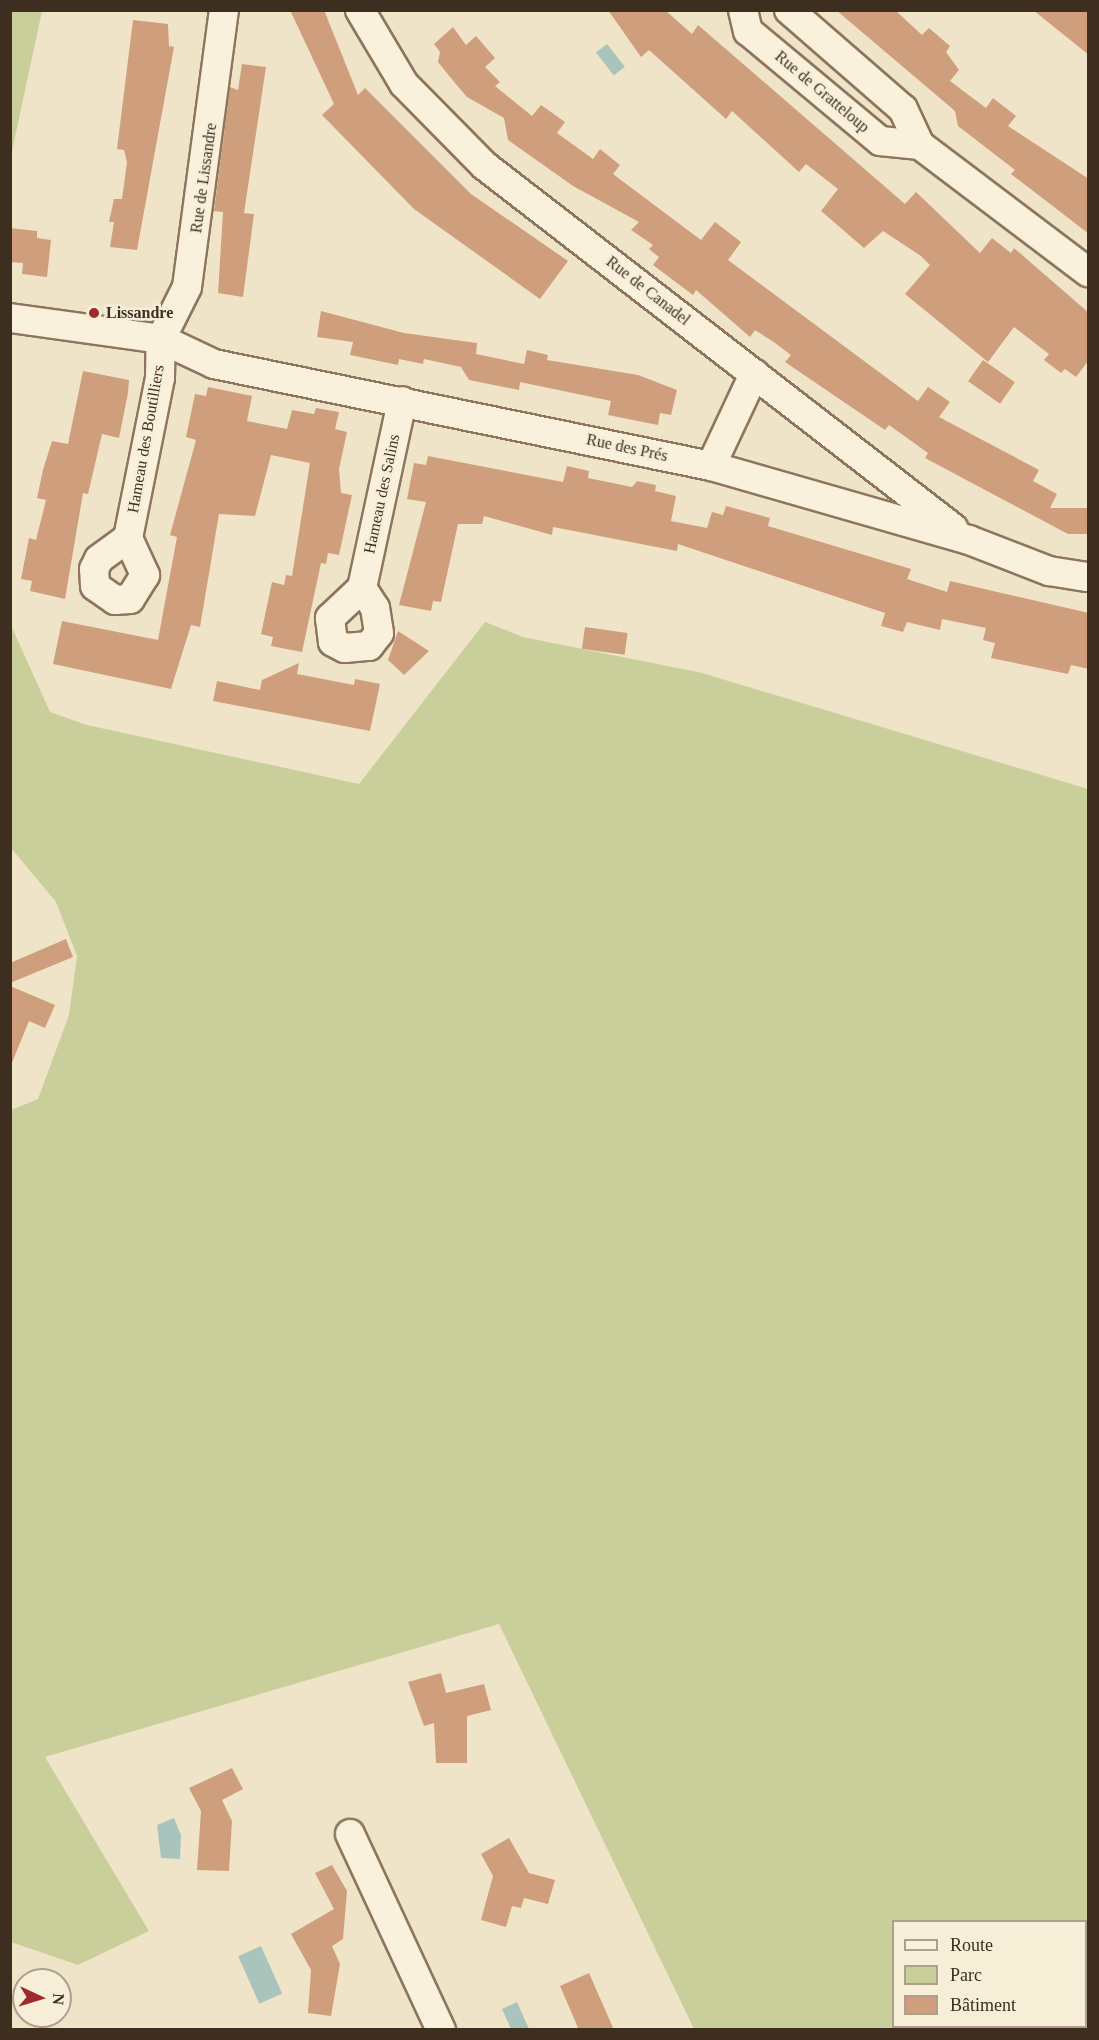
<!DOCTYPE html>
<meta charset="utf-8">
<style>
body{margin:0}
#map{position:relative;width:1099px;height:2040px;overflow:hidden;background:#f0e4c8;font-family:Georgia,serif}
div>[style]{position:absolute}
.green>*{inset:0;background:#c9cf9b}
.water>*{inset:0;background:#a9c4bc;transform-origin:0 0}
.building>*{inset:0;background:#cf9f7d;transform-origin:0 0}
.roads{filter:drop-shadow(2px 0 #8d765c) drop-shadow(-2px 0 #8d765c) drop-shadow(0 2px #8d765c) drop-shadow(0 -2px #8d765c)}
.minor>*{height:28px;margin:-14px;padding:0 14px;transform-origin:14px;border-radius:14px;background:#faf1dc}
.dots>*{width:16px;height:16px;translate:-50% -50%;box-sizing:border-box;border:3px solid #f7eed8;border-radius:50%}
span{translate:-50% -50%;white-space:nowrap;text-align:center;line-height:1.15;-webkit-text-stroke:5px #f7eed8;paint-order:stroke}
.street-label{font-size:16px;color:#3d2e20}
.poi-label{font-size:16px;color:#3d2e20;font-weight:700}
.left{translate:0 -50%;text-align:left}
.frame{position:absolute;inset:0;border:12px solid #3d2e20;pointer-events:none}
.legend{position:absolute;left:892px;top:1920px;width:195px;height:108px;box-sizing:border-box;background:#f7eed8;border:2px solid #ada18e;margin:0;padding:8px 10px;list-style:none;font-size:18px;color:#3d2e20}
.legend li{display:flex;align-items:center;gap:12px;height:30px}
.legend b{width:30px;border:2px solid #ada18e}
.north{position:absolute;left:12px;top:1968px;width:60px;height:60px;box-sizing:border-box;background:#f7eed8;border:2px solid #ada18e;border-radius:50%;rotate:94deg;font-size:16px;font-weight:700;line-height:24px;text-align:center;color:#3d2e20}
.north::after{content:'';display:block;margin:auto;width:21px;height:27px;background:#9e2a2b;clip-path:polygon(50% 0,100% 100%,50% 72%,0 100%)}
</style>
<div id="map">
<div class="green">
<i style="clip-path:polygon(11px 10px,42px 11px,11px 156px,10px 11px)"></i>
<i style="clip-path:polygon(evenodd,485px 622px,523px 637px,702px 673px,1088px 789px,1088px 2029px,694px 2029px,499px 1624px,45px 1757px,149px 1931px,78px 1965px,11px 1942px,11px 1110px,38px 1099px,69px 1015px,77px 956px,56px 902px,11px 848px,10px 623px,50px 712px,87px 725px,359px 784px,485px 622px,894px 1922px,1086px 1922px,1086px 2026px,894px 2026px,894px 1922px)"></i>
</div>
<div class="water">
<i style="left:607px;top:44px;width:29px;height:14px;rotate:52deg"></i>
<i style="clip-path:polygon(174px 1818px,181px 1835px,180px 1859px,161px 1858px,157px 1825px)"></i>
<i style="left:261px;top:1946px;width:52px;height:25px;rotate:66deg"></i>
<i style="clip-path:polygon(517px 2002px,529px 2029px,511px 2029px,502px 2009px)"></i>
</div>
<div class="building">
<i style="clip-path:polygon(290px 10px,324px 10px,358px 95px,365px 88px,471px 194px,568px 261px,540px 299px,414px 209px,322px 115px,334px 104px)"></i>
<i style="clip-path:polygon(608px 10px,665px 10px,692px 34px,698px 25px,905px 204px,916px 192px,980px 253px,992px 238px,1011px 253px,1014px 248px,1089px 313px,1089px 360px,1076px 377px,1065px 369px,1061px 373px,1044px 360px,1049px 354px,1014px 327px,988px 362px,905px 294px,930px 265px,921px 256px,883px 231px,864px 248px,821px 211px,838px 189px,806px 164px,799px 172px,732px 111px,726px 119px,649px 50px,641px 57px)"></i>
<i style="clip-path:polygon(836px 10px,895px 10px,922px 35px,929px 28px,950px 46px,946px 52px,959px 70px,950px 81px,986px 108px,993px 98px,1016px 116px,1008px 126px,1089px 179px,1089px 234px,1011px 174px,1015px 170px,958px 126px,955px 111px)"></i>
<i style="clip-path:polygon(1033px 10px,1089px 10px,1089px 55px,1059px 31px)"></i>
<i style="clip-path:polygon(133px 20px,168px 24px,169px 46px,174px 47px,137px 250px,110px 247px,114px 222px,109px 222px,114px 199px,122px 199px,127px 162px,124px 150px,117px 149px)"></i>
<i style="clip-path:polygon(453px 27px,466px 45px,476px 36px,495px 58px,485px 67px,500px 82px,495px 86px,532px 116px,541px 105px,565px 122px,557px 133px,593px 159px,600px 149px,620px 165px,613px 174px,701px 240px,715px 222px,741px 242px,728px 260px,918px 401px,928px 387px,950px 402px,939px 417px,1039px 470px,1033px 481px,1057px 494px,1050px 508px,1089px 508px,1089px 534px,1068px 534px,925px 458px,928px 453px,889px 425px,885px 430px,785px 362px,791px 355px,775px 343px,755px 330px,750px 337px,696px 290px,693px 295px,653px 265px,659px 257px,649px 249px,653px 245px,631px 230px,639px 222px,573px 186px,508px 140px,504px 118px,467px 97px,450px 77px,438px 62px,440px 52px,434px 44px)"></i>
<i style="clip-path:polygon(242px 64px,266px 67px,244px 213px,254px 214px,243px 297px,218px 293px,223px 212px,214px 211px,230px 87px,238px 90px)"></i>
<i style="clip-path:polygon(10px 228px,37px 231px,37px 238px,51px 240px,47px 277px,22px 274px,23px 263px,10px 262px)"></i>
<i style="clip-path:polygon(321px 311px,404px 333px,477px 343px,476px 354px,524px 364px,527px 350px,548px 355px,547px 360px,638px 375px,677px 390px,671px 415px,660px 413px,658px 425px,608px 415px,611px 401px,520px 382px,519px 390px,469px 380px,461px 367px,424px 359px,423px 364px,399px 359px,398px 365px,350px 355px,353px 342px,317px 337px)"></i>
<i style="left:983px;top:360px;width:39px;height:26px;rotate:35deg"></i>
<i style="clip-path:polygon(83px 371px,129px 380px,128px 393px,119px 438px,102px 434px,88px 494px,83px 493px,65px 599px,30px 591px,32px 581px,21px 579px,29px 538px,36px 540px,46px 500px,37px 498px,43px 470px,52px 441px,68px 444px)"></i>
<i style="clip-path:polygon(208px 387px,252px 396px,247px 421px,287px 429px,292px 410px,314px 414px,316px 408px,339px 412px,335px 429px,347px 432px,339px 469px,341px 493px,352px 495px,339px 555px,328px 553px,326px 564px,321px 563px,302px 652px,271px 646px,273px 637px,261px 634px,272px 582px,284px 585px,286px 575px,292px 576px,310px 463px,271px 455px,255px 516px,219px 514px,200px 627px,191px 625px,171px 689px,53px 664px,62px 621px,158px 640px,177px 537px,170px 535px,196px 440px,186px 437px,195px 394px,206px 396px)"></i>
<i style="clip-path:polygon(428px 456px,563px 482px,567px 466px,589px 471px,588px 478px,632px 487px,637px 481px,656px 485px,655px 491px,676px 496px,671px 521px,707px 528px,712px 512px,723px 515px,726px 506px,770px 518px,768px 526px,911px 569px,907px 579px,947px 592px,950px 581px,1089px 613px,1089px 669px,1071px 665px,1068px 674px,991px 658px,995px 643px,983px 640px,986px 628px,942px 619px,940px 630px,907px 622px,903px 632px,881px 626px,885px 613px,678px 544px,677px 551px,553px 527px,552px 535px,484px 516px,482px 524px,458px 524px,441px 602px,433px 601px,431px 611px,399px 605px,426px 502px,407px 499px,414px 463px,426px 465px)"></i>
<i style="left:585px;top:627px;width:43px;height:22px;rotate:8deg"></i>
<i style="clip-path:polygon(398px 631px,429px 651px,404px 675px,388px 660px)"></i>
<i style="clip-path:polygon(299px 663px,297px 674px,354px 685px,355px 679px,380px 684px,370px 731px,213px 701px,217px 681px,260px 690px,262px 680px)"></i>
<i style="clip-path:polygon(66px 939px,73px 957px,10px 983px,10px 963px)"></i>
<i style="clip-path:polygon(10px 986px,55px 1005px,45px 1028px,29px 1021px,11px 1065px)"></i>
<i style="clip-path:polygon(441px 1673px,446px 1693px,484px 1684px,491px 1710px,467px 1716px,467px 1763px,436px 1763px,434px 1723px,424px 1726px,408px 1682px)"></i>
<i style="clip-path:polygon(232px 1768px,243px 1789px,222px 1800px,232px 1821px,229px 1871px,197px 1870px,201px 1811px,189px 1788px)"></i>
<i style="clip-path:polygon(509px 1838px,529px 1873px,555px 1880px,548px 1904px,524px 1898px,521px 1908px,512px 1906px,506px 1927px,481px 1920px,493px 1876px,481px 1854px)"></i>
<i style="clip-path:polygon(332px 1865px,347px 1891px,343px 1939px,332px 1946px,340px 1964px,331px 2016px,308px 2013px,311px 1970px,291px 1934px,334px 1909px,315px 1873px)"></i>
<i style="clip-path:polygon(589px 1973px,614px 2030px,579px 2030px,560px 1986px)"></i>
</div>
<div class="roads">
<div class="minor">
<i style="left:360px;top:10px;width:86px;rotate:59.3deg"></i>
<i style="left:404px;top:84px;width:115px;rotate:45.4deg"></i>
<i style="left:485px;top:166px;width:592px;rotate:37.72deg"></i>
<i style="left:743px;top:10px;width:22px;rotate:77deg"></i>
<i style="left:748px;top:31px;width:172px;rotate:39.8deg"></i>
<i style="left:880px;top:141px;width:40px;rotate:5.7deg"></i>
<i style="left:789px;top:10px;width:151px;rotate:41deg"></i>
<i style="left:903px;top:109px;width:40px;rotate:65deg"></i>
<i style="left:920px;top:145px;width:211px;rotate:37.1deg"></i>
<i style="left:10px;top:318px;width:152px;rotate:7.9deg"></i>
<i style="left:161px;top:339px;width:59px;rotate:25.3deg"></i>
<i style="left:214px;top:364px;width:507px;rotate:11.6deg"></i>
<i style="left:711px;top:466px;width:268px;rotate:16deg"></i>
<i style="left:969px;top:540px;width:86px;rotate:21.2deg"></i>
<i style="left:1049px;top:571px;width:39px;rotate:9deg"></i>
<i style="left:711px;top:466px;width:102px;rotate:-64.9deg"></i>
<i style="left:128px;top:538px;width:41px;rotate:65.3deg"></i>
<i style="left:145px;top:575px;width:28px;rotate:122deg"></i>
<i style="left:130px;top:599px;width:15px;rotate:176deg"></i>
<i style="left:115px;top:600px;width:24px;rotate:-145deg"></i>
<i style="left:95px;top:586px;width:17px;rotate:-93deg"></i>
<i style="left:94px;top:569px;width:11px;rotate:-63deg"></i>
<i style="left:99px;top:559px;width:36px;rotate:-36deg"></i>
<i style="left:128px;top:538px;width:163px;rotate:-78.7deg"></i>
<i style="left:160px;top:378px;width:39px;rotate:-89deg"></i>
<i style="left:161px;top:339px;width:58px;rotate:-63.4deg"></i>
<i style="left:187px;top:287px;width:279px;rotate:-82.4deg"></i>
<i style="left:362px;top:588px;width:44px;rotate:136.8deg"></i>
<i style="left:330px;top:618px;width:24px;rotate:83deg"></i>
<i style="left:333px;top:642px;width:13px;rotate:27deg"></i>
<i style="left:345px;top:648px;width:24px;rotate:-5deg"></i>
<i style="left:369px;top:646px;width:16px;rotate:-52deg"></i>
<i style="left:379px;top:633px;width:25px;rotate:-99deg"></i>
<i style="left:375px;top:608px;width:24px;rotate:-123deg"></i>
<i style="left:362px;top:588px;width:191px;rotate:-77.9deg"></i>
<i style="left:350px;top:1834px;width:216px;rotate:65.1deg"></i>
</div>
</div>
<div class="dots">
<i style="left:94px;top:313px;background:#9e2a2b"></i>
</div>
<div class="street-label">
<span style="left:822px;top:92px;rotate:40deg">Rue de Gratteloup</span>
<span style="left:204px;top:178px;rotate:-82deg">Rue de Lissandre</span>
<span style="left:648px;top:291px;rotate:38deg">Rue de Canadel</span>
<span style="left:146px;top:439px;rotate:-80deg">Hameau des Boutilliers</span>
<span style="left:627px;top:448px;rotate:12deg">Rue des Prés</span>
<span style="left:382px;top:494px;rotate:-78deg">Hameau des Salins</span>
</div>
<div class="poi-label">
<span class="left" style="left:106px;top:313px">Lissandre</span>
</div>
<div class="frame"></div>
<ul class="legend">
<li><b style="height:8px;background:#faf1dc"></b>Route</li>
<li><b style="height:16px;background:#c9cf9b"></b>Parc</li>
<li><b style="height:16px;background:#cf9f7d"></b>Bâtiment</li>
</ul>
<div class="north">N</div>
</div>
